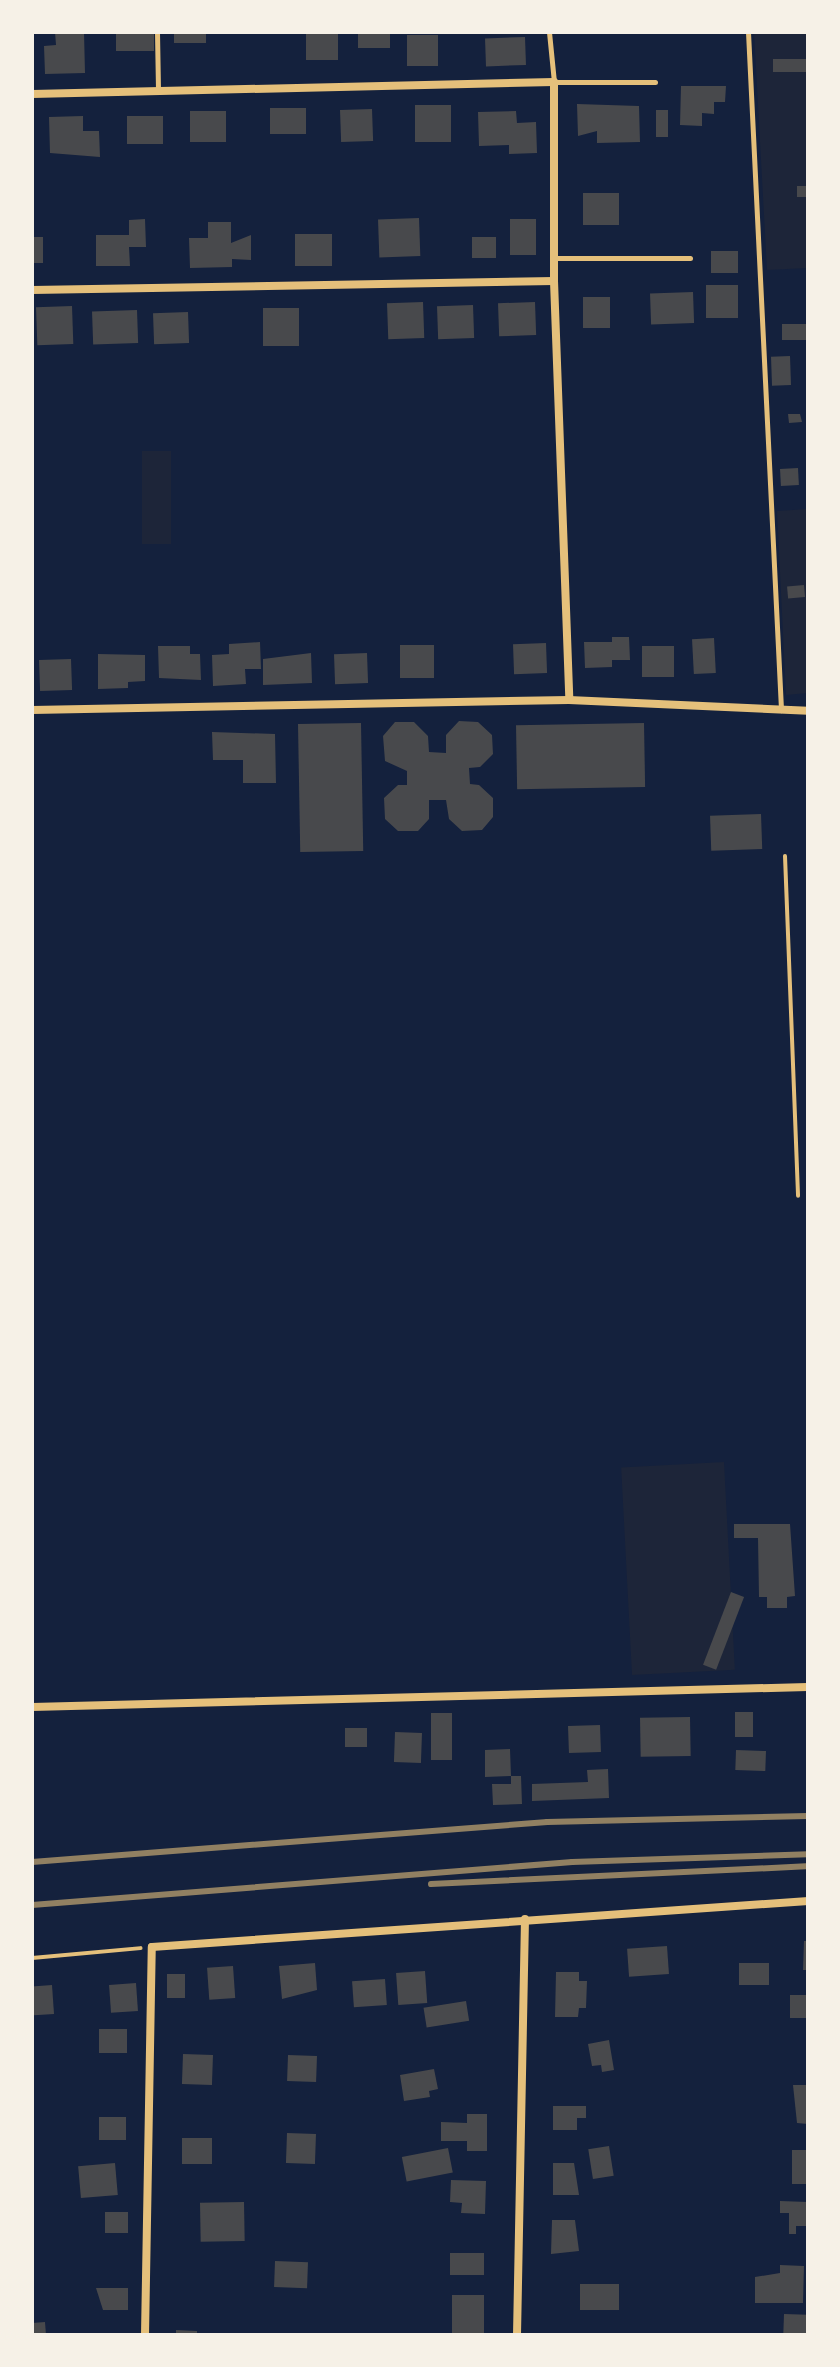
<!DOCTYPE html>
<style>
body{margin:0}
#map{position:relative;width:840px;height:2367px;overflow:hidden;background:#14213d;font-family:"Source Sans 3",sans-serif}
div>[style]{position:absolute}
.green>*{inset:0;background:#1d2539;transform-origin:0 0}
.building>*{inset:0;background:#48494c;transform-origin:0 0}
.path>*{height:4px;margin:-2px;padding:0 2px;transform-origin:2px;border-radius:2px;background:#e5c07b}
.service>*{height:5px;margin:-2.5px;padding:0 2.5px;transform-origin:2.5px;border-radius:2.5px;background:#e5c07b}
.minor>*{height:8px;margin:-4px;padding:0 4px;transform-origin:4px;border-radius:4px;background:#e5c07b}
.rail>*{height:6px;margin:-3px;padding:0 3px;transform-origin:3px;border-radius:3px;background:#918062}
span{translate:-50% -50%;white-space:nowrap;text-align:center;line-height:1.15;-webkit-text-stroke:8px #f6f1e7;paint-order:stroke}
.frame{position:absolute;inset:0;border:34px solid #f6f1e7;pointer-events:none}
</style>
<div id="map">
<div class="green">
<i style="clip-path:polygon(754px 32px,808px 32px,808px 268px,767px 270px)"></i>
<i style="left:142px;top:451px;width:29px;height:93px"></i>
<i style="clip-path:polygon(808px 509px,808px 693px,786px 695px,777px 511px)"></i>
<i style="left:724px;top:1462px;width:208px;height:103px;rotate:87deg"></i>
</div>
<div class="building">
<i style="clip-path:polygon(55px 32px,84px 32px,85px 73px,45px 74px,44px 46px,56px 45px)"></i>
<i style="left:116px;top:32px;width:38px;height:19px"></i>
<i style="left:174px;top:32px;width:32px;height:11px"></i>
<i style="left:306px;top:32px;width:32px;height:28px"></i>
<i style="left:358px;top:32px;width:32px;height:16px"></i>
<i style="left:407px;top:35px;width:31px;height:31px"></i>
<i style="left:525px;top:37px;width:28px;height:40px;rotate:88deg"></i>
<i style="left:808px;top:59px;width:13px;height:35px;rotate:90deg"></i>
<i style="clip-path:polygon(681px 86px,726px 86px,725px 102px,714px 102px,714px 114px,702px 113px,702px 126px,680px 125px)"></i>
<i style="clip-path:polygon(577px 104px,639px 106px,640px 142px,597px 143px,597px 131px,578px 136px)"></i>
<i style="left:415px;top:105px;width:36px;height:37px"></i>
<i style="left:306px;top:108px;width:26px;height:36px;rotate:90deg"></i>
<i style="left:372px;top:109px;width:32px;height:32px;rotate:88deg"></i>
<i style="left:656px;top:110px;width:12px;height:27px"></i>
<i style="left:190px;top:111px;width:36px;height:31px"></i>
<i style="clip-path:polygon(516px 111px,517px 123px,536px 122px,537px 153px,509px 154px,509px 145px,479px 146px,478px 112px)"></i>
<i style="clip-path:polygon(83px 116px,83px 131px,99px 131px,100px 157px,50px 153px,49px 117px)"></i>
<i style="left:163px;top:116px;width:28px;height:36px;rotate:90deg"></i>
<i style="left:797px;top:186px;width:11px;height:11px"></i>
<i style="left:583px;top:193px;width:36px;height:32px"></i>
<i style="left:419px;top:218px;width:38px;height:41px;rotate:88deg"></i>
<i style="clip-path:polygon(145px 219px,146px 247px,129px 247px,130px 266px,96px 266px,96px 235px,129px 235px,129px 220px)"></i>
<i style="left:510px;top:219px;width:26px;height:36px"></i>
<i style="clip-path:polygon(208px 222px,231px 222px,231px 243px,251px 235px,251px 260px,232px 259px,232px 267px,190px 268px,189px 238px,208px 238px)"></i>
<i style="left:295px;top:234px;width:37px;height:32px"></i>
<i style="left:32px;top:237px;width:11px;height:26px"></i>
<i style="left:472px;top:237px;width:24px;height:21px"></i>
<i style="left:711px;top:251px;width:27px;height:22px"></i>
<i style="left:706px;top:285px;width:32px;height:33px"></i>
<i style="left:693px;top:292px;width:31px;height:43px;rotate:88deg"></i>
<i style="left:610px;top:297px;width:31px;height:27px;rotate:90deg"></i>
<i style="left:423px;top:302px;width:36px;height:36px;rotate:88deg"></i>
<i style="left:535px;top:302px;width:33px;height:37px;rotate:88deg"></i>
<i style="left:473px;top:305px;width:33px;height:36px;rotate:88deg"></i>
<i style="left:72px;top:306px;width:38px;height:36px;rotate:88deg"></i>
<i style="left:263px;top:308px;width:36px;height:38px"></i>
<i style="left:137px;top:310px;width:33px;height:45px;rotate:88deg"></i>
<i style="left:188px;top:312px;width:31px;height:35px;rotate:88deg"></i>
<i style="left:782px;top:324px;width:26px;height:16px"></i>
<i style="left:790px;top:356px;width:29px;height:19px;rotate:88deg"></i>
<i style="clip-path:polygon(788px 414px,800px 414px,802px 422px,789px 423px)"></i>
<i style="left:798px;top:468px;width:17px;height:18px;rotate:87deg"></i>
<i style="left:804px;top:585px;width:12px;height:17px;rotate:85deg"></i>
<i style="clip-path:polygon(612px 637px,629px 637px,630px 660px,612px 660px,612px 667px,585px 668px,584px 642px,612px 642px)"></i>
<i style="left:714px;top:638px;width:35px;height:22px;rotate:87deg"></i>
<i style="clip-path:polygon(260px 642px,261px 669px,245px 669px,246px 684px,213px 686px,212px 655px,229px 654px,229px 644px)"></i>
<i style="left:546px;top:643px;width:30px;height:33px;rotate:88deg"></i>
<i style="left:400px;top:645px;width:34px;height:33px"></i>
<i style="clip-path:polygon(158px 646px,190px 646px,190px 654px,200px 654px,201px 680px,159px 678px)"></i>
<i style="left:642px;top:646px;width:32px;height:31px"></i>
<i style="clip-path:polygon(311px 653px,312px 683px,263px 685px,263px 659px)"></i>
<i style="left:367px;top:653px;width:30px;height:33px;rotate:88deg"></i>
<i style="clip-path:polygon(98px 654px,145px 655px,145px 681px,128px 682px,128px 688px,98px 689px)"></i>
<i style="left:71px;top:659px;width:31px;height:32px;rotate:88deg"></i>
<i style="clip-path:polygon(459px 721px,478px 722px,492px 735px,493px 754px,480px 767px,469px 768px,470px 784px,479px 785px,493px 798px,493px 817px,482px 830px,462px 831px,449px 819px,446px 800px,429px 800px,429px 819px,418px 831px,398px 831px,385px 819px,384px 798px,398px 785px,407px 785px,407px 771px,385px 761px,383px 736px,395px 722px,414px 722px,428px 736px,429px 752px,446px 753px,446px 735px)"></i>
<i style="left:361px;top:723px;width:128px;height:63px;rotate:89deg"></i>
<i style="left:644px;top:723px;width:64px;height:128px;rotate:89deg"></i>
<i style="clip-path:polygon(212px 732px,275px 734px,276px 783px,243px 783px,243px 760px,213px 760px)"></i>
<i style="left:761px;top:814px;width:35px;height:51px;rotate:88deg"></i>
<i style="clip-path:polygon(734px 1524px,790px 1524px,795px 1596px,787px 1597px,787px 1608px,767px 1608px,767px 1597px,759px 1597px,758px 1538px,734px 1538px)"></i>
<i style="left:731px;top:1592px;width:14px;height:78px;rotate:21deg"></i>
<i style="left:735px;top:1712px;width:18px;height:25px"></i>
<i style="left:431px;top:1713px;width:21px;height:47px"></i>
<i style="left:690px;top:1717px;width:39px;height:50px;rotate:89deg"></i>
<i style="left:600px;top:1725px;width:27px;height:32px;rotate:88deg"></i>
<i style="left:345px;top:1728px;width:22px;height:19px"></i>
<i style="left:395px;top:1732px;width:27px;height:30px;rotate:2deg"></i>
<i style="clip-path:polygon(510px 1749px,511px 1776px,521px 1776px,522px 1804px,493px 1805px,492px 1784px,511px 1784px,511px 1776px,485px 1777px,485px 1750px)"></i>
<i style="left:736px;top:1750px;width:30px;height:20px;rotate:2deg"></i>
<i style="clip-path:polygon(608px 1769px,609px 1798px,532px 1801px,532px 1784px,588px 1782px,587px 1770px)"></i>
<i style="clip-path:polygon(804px 1941px,808px 1941px,808px 1970px,803px 1970px)"></i>
<i style="left:667px;top:1946px;width:28px;height:40px;rotate:86deg"></i>
<i style="clip-path:polygon(315px 1963px,317px 1990px,282px 1999px,279px 1966px)"></i>
<i style="left:739px;top:1963px;width:30px;height:22px"></i>
<i style="left:233px;top:1966px;width:32px;height:26px;rotate:86deg"></i>
<i style="left:425px;top:1971px;width:32px;height:29px;rotate:86deg"></i>
<i style="clip-path:polygon(556px 1972px,579px 1972px,579px 1981px,587px 1981px,586px 2008px,579px 2008px,578px 2017px,555px 2017px)"></i>
<i style="left:167px;top:1974px;width:18px;height:24px"></i>
<i style="left:385px;top:1979px;width:26px;height:33px;rotate:86deg"></i>
<i style="left:136px;top:1983px;width:28px;height:27px;rotate:86deg"></i>
<i style="left:52px;top:1985px;width:29px;height:20px;rotate:86deg"></i>
<i style="left:790px;top:1995px;width:18px;height:23px"></i>
<i style="left:466px;top:2001px;width:20px;height:43px;rotate:81deg"></i>
<i style="left:99px;top:2029px;width:28px;height:24px"></i>
<i style="clip-path:polygon(609px 2040px,614px 2070px,602px 2072px,601px 2065px,592px 2066px,588px 2044px)"></i>
<i style="left:183px;top:2054px;width:30px;height:30px;rotate:2deg"></i>
<i style="left:288px;top:2055px;width:29px;height:26px;rotate:2deg"></i>
<i style="clip-path:polygon(434px 2069px,438px 2089px,429px 2091px,430px 2097px,404px 2101px,400px 2075px)"></i>
<i style="clip-path:polygon(793px 2085px,808px 2085px,808px 2124px,797px 2123px)"></i>
<i style="clip-path:polygon(553px 2106px,586px 2106px,586px 2118px,577px 2118px,577px 2130px,553px 2130px)"></i>
<i style="clip-path:polygon(467px 2114px,487px 2114px,487px 2151px,467px 2151px,467px 2141px,441px 2141px,441px 2122px,467px 2123px)"></i>
<i style="left:99px;top:2117px;width:27px;height:23px"></i>
<i style="left:287px;top:2133px;width:29px;height:30px;rotate:2deg"></i>
<i style="left:182px;top:2138px;width:30px;height:26px"></i>
<i style="left:609px;top:2146px;width:30px;height:21px;rotate:81deg"></i>
<i style="left:448px;top:2148px;width:25px;height:47px;rotate:79deg"></i>
<i style="left:792px;top:2150px;width:16px;height:34px"></i>
<i style="left:115px;top:2163px;width:32px;height:37px;rotate:85deg"></i>
<i style="clip-path:polygon(553px 2163px,574px 2163px,579px 2195px,553px 2195px)"></i>
<i style="clip-path:polygon(451px 2180px,486px 2181px,485px 2214px,461px 2213px,462px 2203px,450px 2202px)"></i>
<i style="clip-path:polygon(780px 2201px,808px 2202px,808px 2226px,796px 2226px,796px 2234px,789px 2234px,789px 2213px,780px 2213px)"></i>
<i style="left:244px;top:2202px;width:39px;height:44px;rotate:89deg"></i>
<i style="left:105px;top:2212px;width:23px;height:21px"></i>
<i style="clip-path:polygon(552px 2220px,575px 2220px,579px 2251px,551px 2254px)"></i>
<i style="left:450px;top:2253px;width:34px;height:22px"></i>
<i style="left:275px;top:2261px;width:33px;height:26px;rotate:2deg"></i>
<i style="clip-path:polygon(780px 2265px,804px 2266px,803px 2303px,755px 2303px,755px 2277px,780px 2273px)"></i>
<i style="left:580px;top:2284px;width:39px;height:26px"></i>
<i style="clip-path:polygon(96px 2288px,128px 2288px,128px 2310px,103px 2310px)"></i>
<i style="left:452px;top:2295px;width:32px;height:39px"></i>
<i style="left:784px;top:2314px;width:24px;height:21px;rotate:2deg"></i>
<i style="clip-path:polygon(45px 2322px,46px 2335px,32px 2335px,32px 2323px)"></i>
<i style="clip-path:polygon(176px 2330px,197px 2331px,197px 2335px,176px 2335px)"></i>
</div>
<div class="path">
<i style="left:785px;top:856px;width:340px;rotate:87.8deg"></i>
<i style="left:32px;top:1958px;width:109px;rotate:-5.2deg"></i>
</div>
<div class="service">
<i style="left:157px;top:32px;width:58px;rotate:89deg"></i>
<i style="left:549px;top:32px;width:50px;rotate:84.3deg"></i>
<i style="left:554px;top:82px;width:101px"></i>
<i style="left:748px;top:32px;width:679px;rotate:87.21deg"></i>
<i style="left:554px;top:258px;width:136px"></i>
</div>
<div class="minor">
<i style="left:32px;top:94px;width:522px;rotate:-1.32deg"></i>
<i style="left:554px;top:82px;width:199px;rotate:90deg"></i>
<i style="left:554px;top:281px;width:419px;rotate:87.9deg"></i>
<i style="left:32px;top:290px;width:522px;rotate:-0.99deg"></i>
<i style="left:32px;top:710px;width:537px;rotate:-1.07deg"></i>
<i style="left:569px;top:700px;width:239px;rotate:2.6deg"></i>
<i style="left:32px;top:1707px;width:776px;rotate:-1.48deg"></i>
<i style="left:145px;top:2335px;width:388px;rotate:-89deg"></i>
<i style="left:152px;top:1947px;width:658px;rotate:-4.01deg"></i>
<i style="left:517px;top:2335px;width:416px;rotate:-88.9deg"></i>
</div>
<div class="rail">
<i style="left:32px;top:1862px;width:517px;rotate:-4.44deg"></i>
<i style="left:547px;top:1822px;width:261px;rotate:-1.3deg"></i>
<i style="left:431px;top:1884px;width:375px;rotate:-2.7deg"></i>
<i style="left:32px;top:1905px;width:542px;rotate:-4.55deg"></i>
<i style="left:572px;top:1862px;width:236px;rotate:-1.9deg"></i>
</div>
<div class="frame"></div>
</div>
